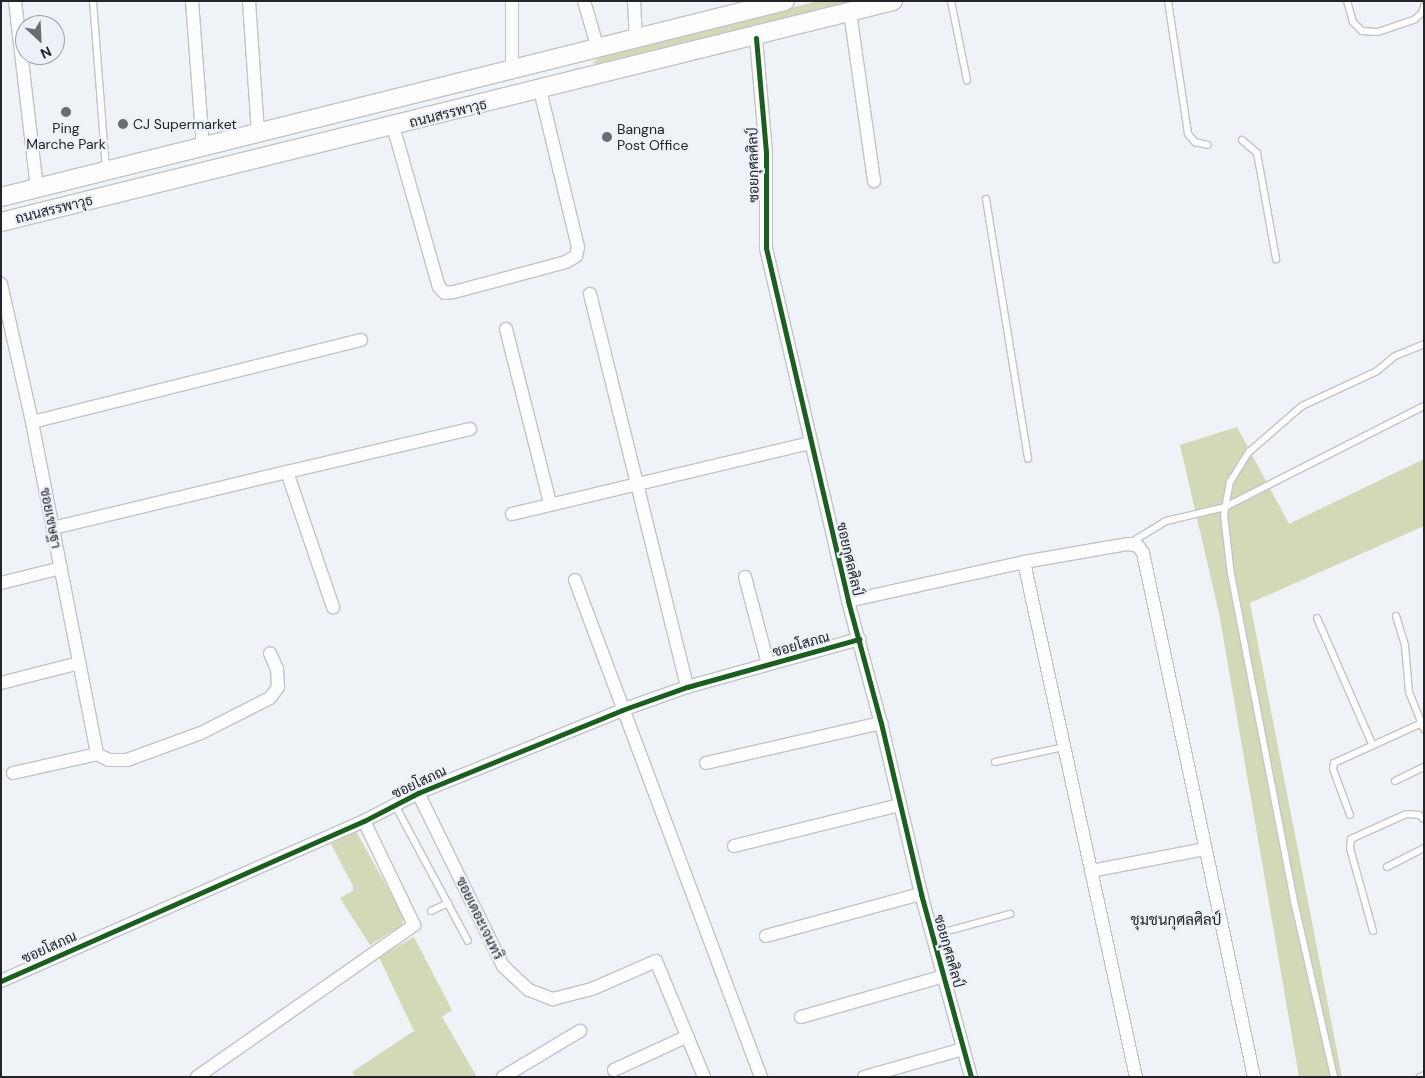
<!DOCTYPE html>
<meta charset="utf-8">
<style>
body{margin:0}
#map{position:relative;width:1425px;height:1078px;overflow:hidden;background:#eff2f6;font-family:"DM Sans",Sarabun,sans-serif}
div>[style]{position:absolute}
.green>*{inset:0;background:#d2d9b7}
.roads{filter:drop-shadow(1px 0 #c1c4c7) drop-shadow(-1px 0 #c1c4c7) drop-shadow(0 1px #c1c4c7) drop-shadow(0 -1px #c1c4c7)}
.lane>*{height:6px;margin:-3px;padding:0 3px;transform-origin:3px;border-radius:3px;background:#fdfdfe}
.street>*{height:12px;margin:-6px;padding:0 6px;transform-origin:6px;border-radius:6px;background:#fdfdfe}
.secondary>*{height:18px;margin:-9px;padding:0 9px;transform-origin:9px;border-radius:9px;background:#fdfdfe}
.cycleway>*{height:5px;margin:-2.5px;padding:0 2.5px;transform-origin:2.5px;border-radius:2.5px;background:#1b5e20}
.dots>*{width:14px;height:14px;translate:-50% -50%;box-sizing:border-box;border:2px solid #ecf1f9;border-radius:50%}
span{translate:-50% -50%;white-space:nowrap;text-align:center;line-height:1.15;-webkit-text-stroke:4.5px #ecf1f9;paint-order:stroke}
.street-label{font-size:14px;color:#232528}
.poi-label{font-size:14px;color:#232528}
.left{translate:0 -50%;text-align:left}
.neighbourhood-label{font-size:15px;color:#232528}
.frame{position:absolute;inset:0;border:2px solid #232528;pointer-events:none}
.north{position:absolute;left:15px;top:15px;width:50px;height:50px;box-sizing:border-box;background:#ecf1f9;border:1px solid #9c9fa5;border-radius:50%;rotate:155deg;font-size:14px;font-weight:700;line-height:20px;text-align:center;color:#232528}
.north::after{content:'';display:block;margin:auto;width:18px;height:22px;background:#6a6d70;clip-path:polygon(50% 0,100% 100%,50% 72%,0 100%)}
</style>
<div id="map">
<div class="green">
<i style="clip-path:polygon(818px 1px,864px 1px,604px 65px,592px 63px,601px 56px)"></i>
<i style="clip-path:polygon(1237px 427px,1289px 524px,1424px 459px,1424px 526px,1250px 603px,1342px 1077px,1299px 1077px,1219px 613px,1180px 445px)"></i>
<i style="clip-path:polygon(356px 831px,404px 918px,402px 925px,370px 945px,340px 898px,353px 891px,353px 886px,331px 844px)"></i>
<i style="clip-path:polygon(414px 937px,452px 1010px,442px 1017px,477px 1077px,356px 1077px,352px 1072px,414px 1031px,379px 957px)"></i>
</div>
<div class="roads">
<div class="lane">
<i style="left:93px;top:1px;width:169px;rotate:85.6deg"></i>
<i style="left:951px;top:1px;width:81px;rotate:78.6deg"></i>
<i style="left:1168px;top:1px;width:134px;rotate:81.4deg"></i>
<i style="left:1188px;top:134px;width:11px;rotate:49deg"></i>
<i style="left:1195px;top:142px;width:13px;rotate:13deg"></i>
<i style="left:1347px;top:1px;width:22px;rotate:74deg"></i>
<i style="left:1353px;top:22px;width:13px;rotate:45deg"></i>
<i style="left:1362px;top:31px;width:16px;rotate:4deg"></i>
<i style="left:1378px;top:32px;width:39px;rotate:-19deg"></i>
<i style="left:1415px;top:19px;width:9px;rotate:-41deg"></i>
<i style="left:1422px;top:13px;width:7px;rotate:-74deg"></i>
<i style="left:1242px;top:140px;width:20px;rotate:41deg"></i>
<i style="left:1257px;top:153px;width:108px;rotate:79.8deg"></i>
<i style="left:986px;top:199px;width:263px;rotate:80.8deg"></i>
<i style="left:1130px;top:543px;width:42px;rotate:-31.4deg"></i>
<i style="left:1166px;top:521px;width:61px;rotate:-13.3deg"></i>
<i style="left:1225px;top:507px;width:223px;rotate:-26.9deg"></i>
<i style="left:1396px;top:616px;width:31px;rotate:73deg"></i>
<i style="left:1405px;top:646px;width:46px;rotate:85deg"></i>
<i style="left:1409px;top:692px;width:40px;rotate:68deg"></i>
<i style="left:1317px;top:618px;width:137px;rotate:66.4deg"></i>
<i style="left:995px;top:762px;width:71px;rotate:-12.3deg"></i>
<i style="left:1395px;top:781px;width:32px;rotate:-26deg"></i>
<i style="left:395px;top:805px;width:154px;rotate:61.8deg"></i>
<i style="left:1350px;top:815px;width:49px;rotate:-110.3deg"></i>
<i style="left:1333px;top:769px;width:6px;rotate:-81deg"></i>
<i style="left:1334px;top:763px;width:99px;rotate:-24.5deg"></i>
<i style="left:1387px;top:867px;width:42px;rotate:-27.2deg"></i>
<i style="left:431px;top:911px;width:19px;rotate:-25deg"></i>
<i style="left:1373px;top:931px;width:86px;rotate:-105.5deg"></i>
<i style="left:1350px;top:848px;width:9px;rotate:-84deg"></i>
<i style="left:1351px;top:839px;width:60px;rotate:-24.4deg"></i>
<i style="left:1406px;top:814px;width:13px;rotate:4deg"></i>
<i style="left:1419px;top:815px;width:6px;rotate:39deg"></i>
<i style="left:933px;top:935px;width:80px;rotate:-15.3deg"></i>
<i style="left:1334px;top:1077px;width:175px;rotate:-102.8deg"></i>
<i style="left:1295px;top:906px;width:337px;rotate:-100.9deg"></i>
<i style="left:1231px;top:575px;width:60px;rotate:-96.7deg"></i>
<i style="left:1224px;top:515px;width:34px;rotate:-80deg"></i>
<i style="left:1230px;top:482px;width:36px;rotate:-58deg"></i>
<i style="left:1249px;top:452px;width:70px;rotate:-41deg"></i>
<i style="left:1302px;top:406px;width:83px;rotate:-25deg"></i>
<i style="left:1377px;top:371px;width:23px;rotate:-40deg"></i>
<i style="left:1395px;top:356px;width:31px;rotate:-22deg"></i>
<i style="left:1420px;top:1077px;width:4px;rotate:-27deg"></i>
</div>
<div class="street">
<i style="left:15px;top:1px;width:189px;rotate:83.3deg"></i>
<i style="left:192px;top:1px;width:145px;rotate:85.7deg"></i>
<i style="left:249px;top:1px;width:132px;rotate:86.1deg"></i>
<i style="left:512px;top:1px;width:68px;rotate:90deg"></i>
<i style="left:584px;top:1px;width:50px;rotate:73.7deg"></i>
<i style="left:634px;top:1px;width:40px;rotate:87.1deg"></i>
<i style="left:850px;top:12px;width:171px;rotate:81.9deg"></i>
<i style="left:756px;top:38px;width:114px;rotate:85deg"></i>
<i style="left:766px;top:152px;width:96px;rotate:90deg"></i>
<i style="left:766px;top:248px;width:362px;rotate:76.9deg"></i>
<i style="left:848px;top:601px;width:126px;rotate:74.9deg"></i>
<i style="left:881px;top:723px;width:176px;rotate:76.8deg"></i>
<i style="left:921px;top:894px;width:190px;rotate:74.7deg"></i>
<i style="left:393px;top:126px;width:167px;rotate:74.1deg"></i>
<i style="left:439px;top:287px;width:8px;rotate:45deg"></i>
<i style="left:445px;top:293px;width:9px;rotate:-6deg"></i>
<i style="left:454px;top:292px;width:116px;rotate:-15deg"></i>
<i style="left:566px;top:262px;width:12px;rotate:-31deg"></i>
<i style="left:576px;top:256px;width:9px;rotate:-77deg"></i>
<i style="left:578px;top:247px;width:162px;rotate:-103.6deg"></i>
<i style="left:1px;top:284px;width:141px;rotate:77.3deg"></i>
<i style="left:32px;top:422px;width:338px;rotate:78.9deg"></i>
<i style="left:590px;top:294px;width:405px;rotate:76.1deg"></i>
<i style="left:506px;top:329px;width:179px;rotate:75.8deg"></i>
<i style="left:32px;top:422px;width:339px;rotate:-14deg"></i>
<i style="left:287px;top:472px;width:188px;rotate:-13.2deg"></i>
<i style="left:512px;top:514px;width:307px;rotate:-13.4deg"></i>
<i style="left:53px;top:528px;width:241px;rotate:-13.5deg"></i>
<i style="left:287px;top:472px;width:143px;rotate:71.2deg"></i>
<i style="left:1024px;top:562px;width:527px;rotate:77.73deg"></i>
<i style="left:745px;top:577px;width:90px;rotate:75.2deg"></i>
<i style="left:575px;top:580px;width:531px;rotate:69.48deg"></i>
<i style="left:1px;top:583px;width:62px;rotate:-14deg"></i>
<i style="left:848px;top:601px;width:180px;rotate:-12.5deg"></i>
<i style="left:1024px;top:562px;width:106px;rotate:-9.8deg"></i>
<i style="left:1128px;top:544px;width:10px;rotate:11deg"></i>
<i style="left:1138px;top:546px;width:9px;rotate:54deg"></i>
<i style="left:1143px;top:553px;width:536px;rotate:78.04deg"></i>
<i style="left:1px;top:683px;width:81px;rotate:-14.4deg"></i>
<i style="left:706px;top:763px;width:180px;rotate:-12.9deg"></i>
<i style="left:13px;top:773px;width:86px;rotate:-12.7deg"></i>
<i style="left:97px;top:754px;width:13px;rotate:27deg"></i>
<i style="left:109px;top:760px;width:18px"></i>
<i style="left:127px;top:760px;width:79px;rotate:-20deg"></i>
<i style="left:201px;top:733px;width:77px;rotate:-26.9deg"></i>
<i style="left:270px;top:698px;width:14px;rotate:-54deg"></i>
<i style="left:278px;top:687px;width:18px;rotate:-93deg"></i>
<i style="left:277px;top:669px;width:17px;rotate:-114deg"></i>
<i style="left:418px;top:793px;width:193px;rotate:63.8deg"></i>
<i style="left:503px;top:966px;width:35px;rotate:43deg"></i>
<i style="left:529px;top:990px;width:26px;rotate:21deg"></i>
<i style="left:553px;top:999px;width:40px;rotate:-14.4deg"></i>
<i style="left:592px;top:989px;width:70px;rotate:-23.6deg"></i>
<i style="left:656px;top:961px;width:126px;rotate:67.5deg"></i>
<i style="left:734px;top:846px;width:171px;rotate:-13.9deg"></i>
<i style="left:1091px;top:871px;width:116px;rotate:-10.9deg"></i>
<i style="left:766px;top:936px;width:161px;rotate:-15.2deg"></i>
<i style="left:1px;top:981px;width:397px;rotate:-23.8deg"></i>
<i style="left:364px;top:821px;width:61px;rotate:-27.4deg"></i>
<i style="left:418px;top:793px;width:220px;rotate:-22.1deg"></i>
<i style="left:622px;top:710px;width:69px;rotate:-19.5deg"></i>
<i style="left:687px;top:687px;width:179px;rotate:-15.6deg"></i>
<i style="left:801px;top:1017px;width:149px;rotate:-16deg"></i>
<i style="left:614px;top:1070px;width:81px;rotate:-24.7deg"></i>
<i style="left:197px;top:1077px;width:265px;rotate:-35deg"></i>
<i style="left:414px;top:925px;width:115px;rotate:-115.7deg"></i>
<i style="left:503px;top:1077px;width:90px;rotate:-30.9deg"></i>
<i style="left:864px;top:1077px;width:103px;rotate:-15.8deg"></i>
</div>
<div class="secondary">
<i style="left:1px;top:197px;width:808px;rotate:-14.04deg"></i>
<i style="left:1px;top:222px;width:919px;rotate:-13.92deg"></i>
</div>
</div>
<div class="cycleway">
<i style="left:756px;top:38px;width:114px;rotate:85deg"></i>
<i style="left:766px;top:152px;width:96px;rotate:90deg"></i>
<i style="left:766px;top:248px;width:362px;rotate:76.9deg"></i>
<i style="left:848px;top:601px;width:126px;rotate:74.9deg"></i>
<i style="left:881px;top:723px;width:176px;rotate:76.8deg"></i>
<i style="left:921px;top:894px;width:190px;rotate:74.7deg"></i>
<i style="left:1px;top:981px;width:397px;rotate:-23.8deg"></i>
<i style="left:364px;top:821px;width:61px;rotate:-27.4deg"></i>
<i style="left:418px;top:793px;width:220px;rotate:-22.1deg"></i>
<i style="left:622px;top:710px;width:69px;rotate:-19.5deg"></i>
<i style="left:687px;top:687px;width:179px;rotate:-15.6deg"></i>
</div>
<div class="dots">
<i style="left:66px;top:112px;background:#6a6d70"></i>
<i style="left:123px;top:124px;background:#6a6d70"></i>
<i style="left:607px;top:137px;background:#6a6d70"></i>
</div>
<div class="street-label">
<span style="left:448px;top:113px;rotate:-14deg">ถนนสรรพาวุธ</span>
<span style="left:753px;top:165px;rotate:-91deg">ซอยกุศลศิลป์</span>
<span style="left:54px;top:209px;rotate:-14deg">ถนนสรรพาวุธ</span>
<span style="left:51px;top:518px;rotate:79deg">ซอยเชษฐา</span>
<span style="left:850px;top:559px;rotate:77deg">ซอยกุศลศิลป์</span>
<span style="left:801px;top:644px;rotate:-16deg">ซอยโสภณ</span>
<span style="left:419px;top:782px;rotate:-25deg">ซอยโสภณ</span>
<span style="left:480px;top:918px;rotate:64deg">ซอยเดอะเจนทริ</span>
<span style="left:49px;top:947px;rotate:-24deg">ซอยโสภณ</span>
<span style="left:949px;top:951px;rotate:74deg">ซอยกุศลศิลป์</span>
</div>
<div class="poi-label">
<span class="left" style="left:133px;top:124px">CJ Supermarket</span>
<span style="left:66px;top:136px">Ping<br>Marche Park</span>
<span class="left" style="left:617px;top:137px">Bangna<br>Post Office</span>
</div>
<div class="neighbourhood-label">
<span style="left:1176px;top:921px">ชุมชนกุศลศิลป์</span>
</div>
<div class="frame"></div>
<div class="north">N</div>
</div>
